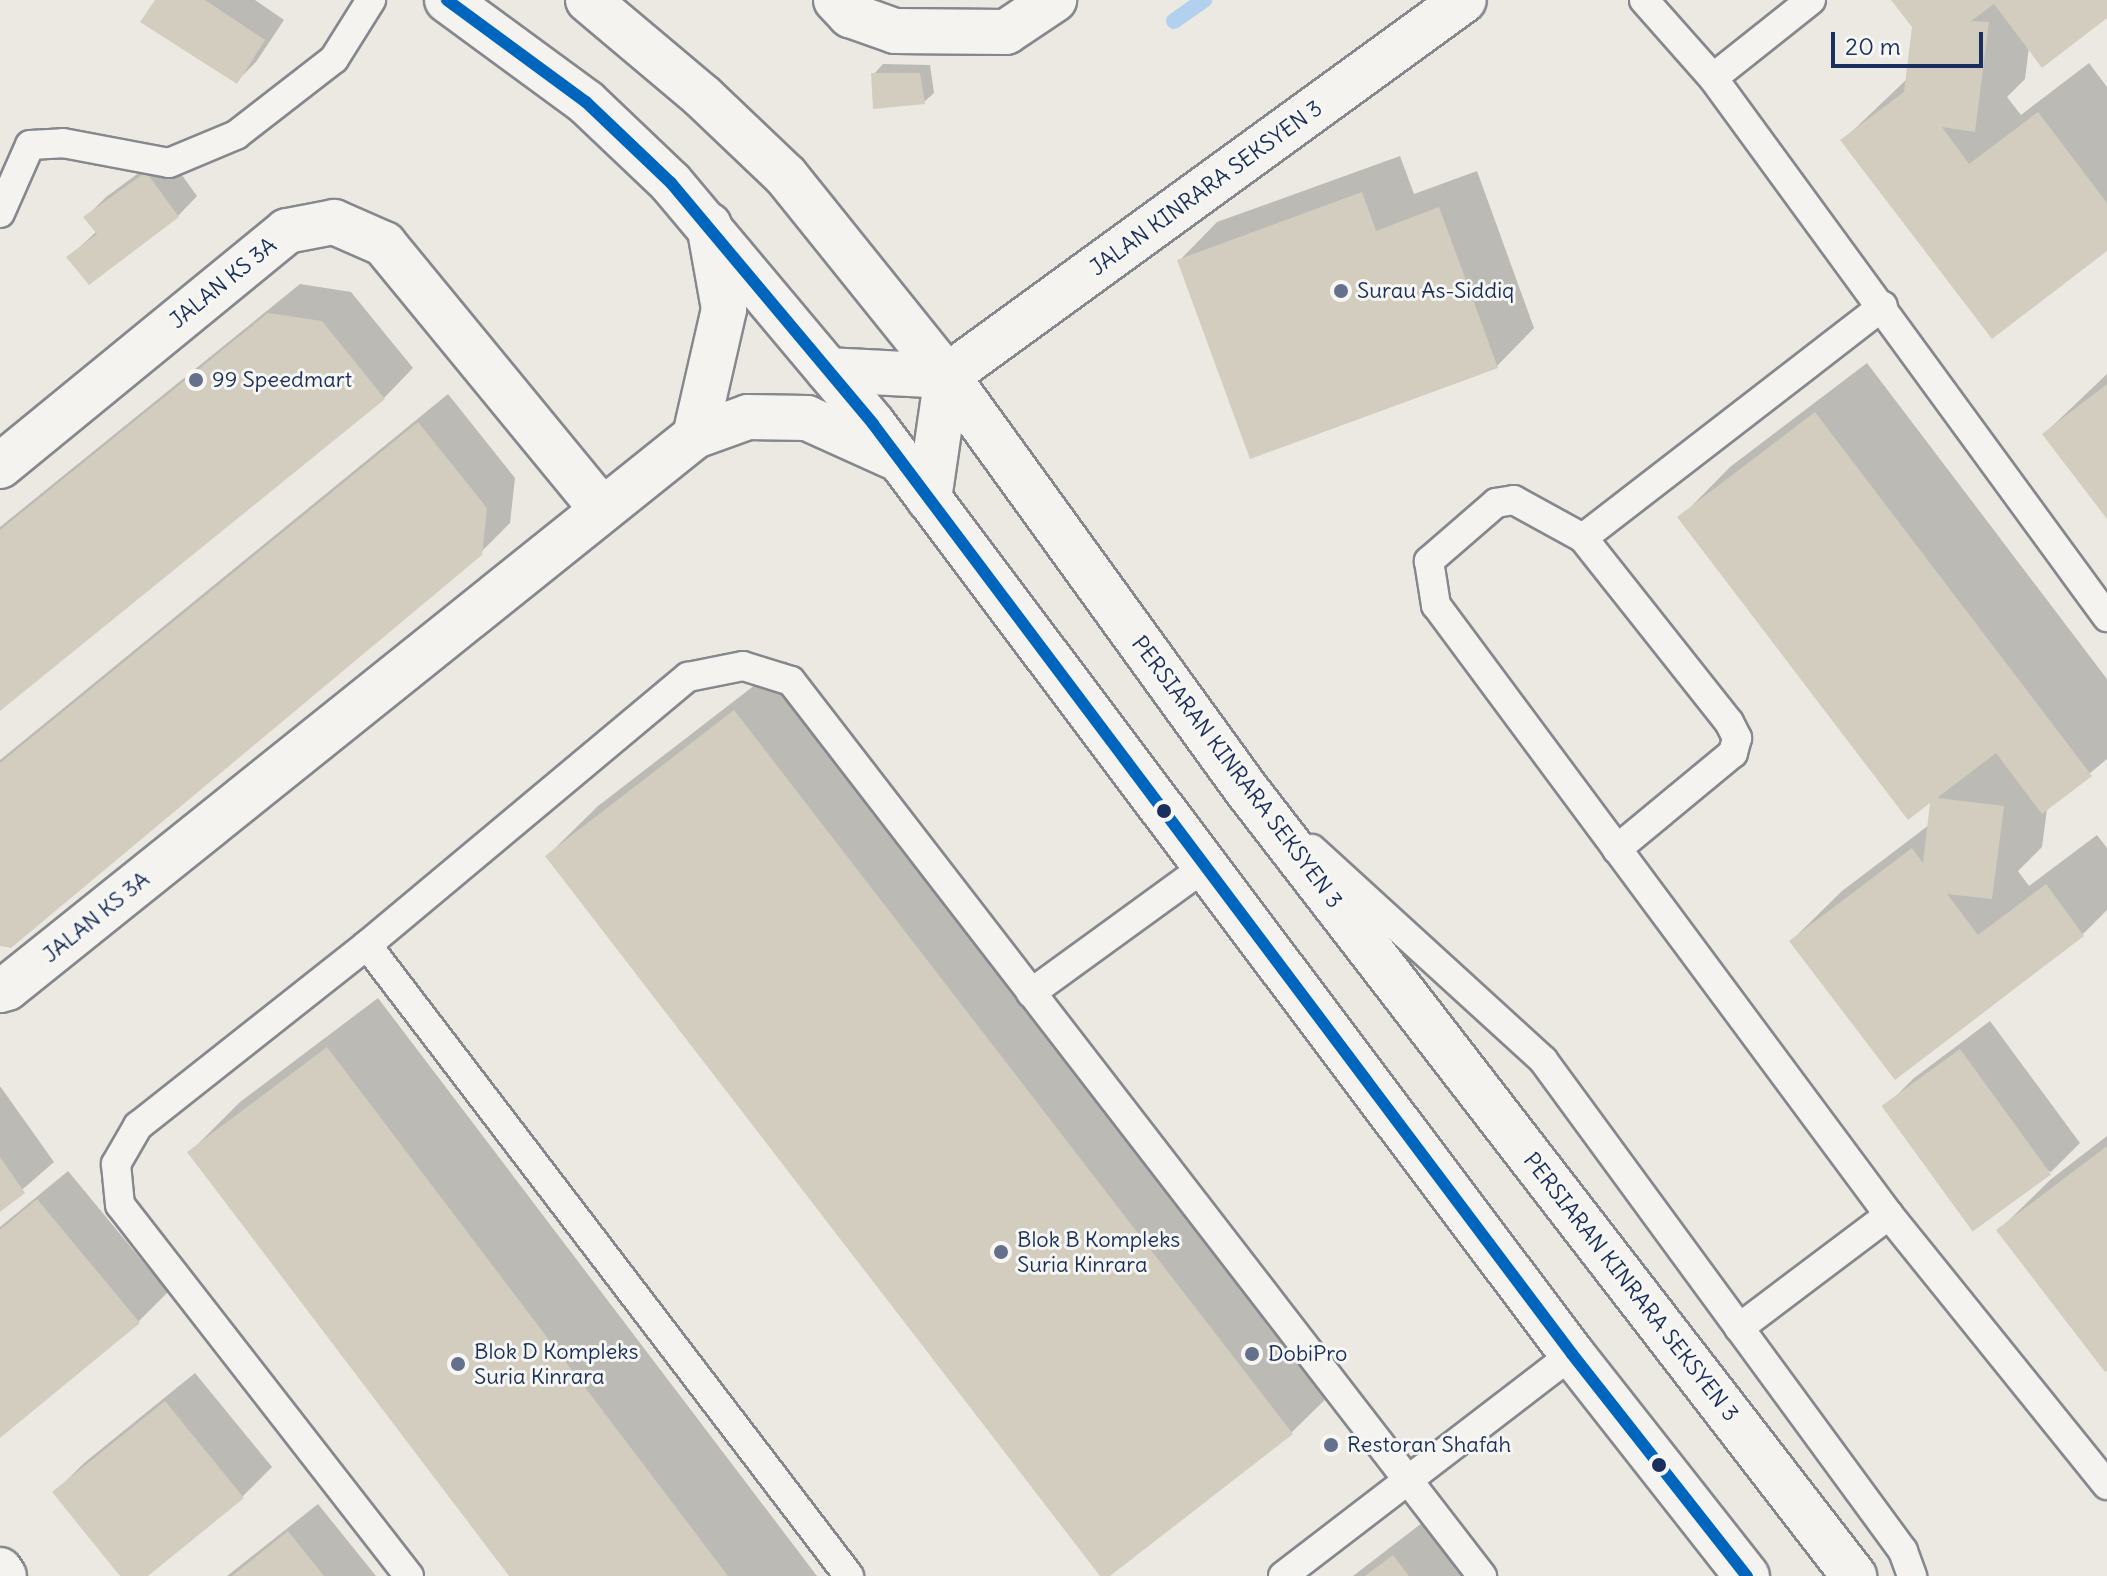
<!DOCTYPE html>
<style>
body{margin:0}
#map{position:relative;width:2107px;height:1576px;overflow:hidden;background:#ece9e2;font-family:Delius,sans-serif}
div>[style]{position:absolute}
.shadow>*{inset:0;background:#0003}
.stream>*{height:16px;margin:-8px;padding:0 8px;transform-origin:8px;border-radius:8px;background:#b1d1ee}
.building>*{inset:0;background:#d3cdc0;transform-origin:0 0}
.roads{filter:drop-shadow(2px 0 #85888d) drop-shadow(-2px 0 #85888d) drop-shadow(0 2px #85888d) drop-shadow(0 -2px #85888d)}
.service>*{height:28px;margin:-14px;padding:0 14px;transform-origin:14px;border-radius:14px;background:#f4f3f0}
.minor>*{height:44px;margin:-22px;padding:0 22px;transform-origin:22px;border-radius:22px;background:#f4f3f0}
.secondary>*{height:44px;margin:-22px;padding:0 22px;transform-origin:22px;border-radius:22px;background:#f4f3f0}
.bus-1>*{height:12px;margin:-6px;padding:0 6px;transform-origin:6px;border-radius:6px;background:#0065bd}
.dots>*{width:22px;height:22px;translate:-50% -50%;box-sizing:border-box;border:4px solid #f6f6f2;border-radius:50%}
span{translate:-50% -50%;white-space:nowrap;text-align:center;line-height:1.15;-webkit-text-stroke:6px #f6f6f2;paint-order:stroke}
.street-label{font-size:22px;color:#1b2f5e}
.poi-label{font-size:22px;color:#1b2f5e}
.left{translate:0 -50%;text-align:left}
.scale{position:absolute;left:1831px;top:32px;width:152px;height:36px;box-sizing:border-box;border:4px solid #1b2f5e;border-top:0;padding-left:10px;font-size:24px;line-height:28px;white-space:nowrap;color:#1b2f5e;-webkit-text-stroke:6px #f6f6f2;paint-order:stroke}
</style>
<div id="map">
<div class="shadow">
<i style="clip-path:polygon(157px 0,255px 0,284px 20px,256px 62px,237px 81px)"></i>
<i style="clip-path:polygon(1894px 0,2107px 0,2107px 16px,2029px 47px,2025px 79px,2007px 97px,2021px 115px,2089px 63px,2107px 87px,2107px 249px,1843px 140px,1907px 79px,1914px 26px)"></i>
<i style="clip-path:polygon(883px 64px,930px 65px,934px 93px,924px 102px,874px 74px)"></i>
<i style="clip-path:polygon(166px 153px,197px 196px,178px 216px,69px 257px,97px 231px,86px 217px,106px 197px)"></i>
<i style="clip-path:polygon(1400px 156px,1414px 194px,1477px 171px,1534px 328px,1497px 366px,1180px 260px,1217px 222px)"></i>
<i style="clip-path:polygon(300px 284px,351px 292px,413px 368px,384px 398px,0 708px,0 527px)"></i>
<i style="clip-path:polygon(1867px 363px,2107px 679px,2107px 759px,2047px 809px,2042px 847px,2018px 871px,2029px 886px,2097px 835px,2107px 848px,2107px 910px,2083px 934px,1895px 1078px,1791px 941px,1842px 891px,1929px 825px,1933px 798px,1680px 518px,1730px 467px)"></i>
<i style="clip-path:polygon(2107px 374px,2107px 516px,2044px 434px)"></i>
<i style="clip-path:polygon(448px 394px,515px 478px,510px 523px,480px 553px,0 944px,0 760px)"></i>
<i style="clip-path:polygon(786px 661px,1342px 1383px,1291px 1433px,1107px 1576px,1102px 1576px,547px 856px,598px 806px)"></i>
<i style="clip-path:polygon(378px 998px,817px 1576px,511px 1576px,189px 1153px,240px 1102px)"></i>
<i style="clip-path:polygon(1990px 1021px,2080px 1143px,2051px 1172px,1885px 1107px,1914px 1078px)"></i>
<i style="clip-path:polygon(0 1086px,54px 1162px,0 1209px)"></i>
<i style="clip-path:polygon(2107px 1136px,2107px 1368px,1999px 1230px,2050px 1180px)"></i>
<i style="clip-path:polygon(68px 1171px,168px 1292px,138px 1322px,0 1435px,0 1227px)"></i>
<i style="clip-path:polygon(195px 1373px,272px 1467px,242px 1497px,145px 1576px,123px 1576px,55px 1492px,84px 1463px)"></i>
<i style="clip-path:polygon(318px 1504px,376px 1576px,227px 1576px)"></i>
<i style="clip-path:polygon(1444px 1506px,1499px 1576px,1353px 1576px)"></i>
</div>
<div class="stream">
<i style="left:1174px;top:21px;width:37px;rotate:-35deg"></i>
</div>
<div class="building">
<i style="clip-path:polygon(155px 0,205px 0,265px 40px,237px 84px,140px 22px)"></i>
<i style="clip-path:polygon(1891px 0,2107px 0,2107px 18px,2042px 68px,1994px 4px,1971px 21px,1989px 22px,1975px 132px,1942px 127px,1969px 164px,2038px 112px,2107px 203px,2107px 251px,1992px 339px,1840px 140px,1904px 92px,1912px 27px)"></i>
<i style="clip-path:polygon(871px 73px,920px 73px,925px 104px,873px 109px)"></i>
<i style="clip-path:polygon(146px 172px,179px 217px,89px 285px,66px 257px,97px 234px,83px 217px)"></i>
<i style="clip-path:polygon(1362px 192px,1376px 231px,1439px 207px,1498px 368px,1250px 459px,1177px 260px)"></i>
<i style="clip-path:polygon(268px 313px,322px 321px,385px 399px,0 711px,0 530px)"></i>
<i style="clip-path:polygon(2107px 384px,2107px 519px,2042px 434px)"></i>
<i style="clip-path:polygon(1815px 412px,2092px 776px,2042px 814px,1996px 753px,1937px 798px,2004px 806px,1992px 899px,1947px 894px,1978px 935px,2046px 884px,2084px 936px,1895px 1080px,1789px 941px,1912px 848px,1923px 863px,1930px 803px,1908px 820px,1677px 517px)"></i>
<i style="clip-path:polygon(418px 422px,487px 508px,482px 555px,11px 948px,0 946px,0 763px)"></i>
<i style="clip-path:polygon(734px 710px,1293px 1434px,1110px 1576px,1100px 1576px,545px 856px)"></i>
<i style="clip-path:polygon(327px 1047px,728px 1576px,509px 1576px,187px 1152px)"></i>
<i style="left:1960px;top:1049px;width:155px;height:97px;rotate:54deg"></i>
<i style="clip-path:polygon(2107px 1146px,2107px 1371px,2105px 1372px,1996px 1230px)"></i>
<i style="clip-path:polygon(0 1157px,25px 1193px,0 1212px)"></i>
<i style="clip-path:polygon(37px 1199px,140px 1323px,0 1438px,0 1230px)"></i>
<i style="clip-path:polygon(165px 1401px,244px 1498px,148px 1576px,120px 1576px,52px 1492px)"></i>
<i style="clip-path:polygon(288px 1531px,324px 1576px,232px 1576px)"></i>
<i style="clip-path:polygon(1393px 1555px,1409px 1576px,1365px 1576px)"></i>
</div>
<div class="roads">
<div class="service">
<i style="left:1644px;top:0;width:104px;rotate:48.5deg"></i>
<i style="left:1811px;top:0;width:125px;rotate:141.5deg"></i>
<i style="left:1713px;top:78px;width:668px;rotate:53.83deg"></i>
<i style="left:0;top:213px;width:74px;rotate:-66.2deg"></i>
<i style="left:30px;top:145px;width:33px;rotate:-3deg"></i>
<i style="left:63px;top:143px;width:108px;rotate:10.7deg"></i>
<i style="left:169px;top:163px;width:73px;rotate:-22.7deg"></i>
<i style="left:236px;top:135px;width:124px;rotate:-37.8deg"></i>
<i style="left:334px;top:59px;width:70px;rotate:-57.9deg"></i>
<i style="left:1883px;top:306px;width:379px;rotate:142.3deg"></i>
<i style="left:1583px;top:538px;width:79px;rotate:-151.2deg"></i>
<i style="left:1514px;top:500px;width:18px;rotate:171deg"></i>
<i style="left:1496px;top:503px;width:89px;rotate:139.1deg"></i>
<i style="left:1429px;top:561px;width:45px;rotate:81deg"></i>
<i style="left:1436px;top:605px;width:760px;rotate:53.4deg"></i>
<i style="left:1889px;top:1215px;width:347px;rotate:51.1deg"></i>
<i style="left:1583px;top:538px;width:235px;rotate:51.6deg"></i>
<i style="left:1729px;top:722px;width:18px;rotate:63deg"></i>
<i style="left:1737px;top:738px;width:16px;rotate:105deg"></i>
<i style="left:1733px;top:753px;width:151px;rotate:140.4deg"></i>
<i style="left:1312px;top:849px;width:313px;rotate:42.4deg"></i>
<i style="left:1543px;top:1060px;width:609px;rotate:53.75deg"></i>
<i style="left:1903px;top:1551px;width:27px;rotate:70deg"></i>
<i style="left:367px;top:945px;width:794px;rotate:52.62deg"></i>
<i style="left:1031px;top:993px;width:216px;rotate:-36deg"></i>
<i style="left:1739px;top:1328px;width:188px;rotate:-37deg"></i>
<i style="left:409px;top:1576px;width:470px;rotate:-127.9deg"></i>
<i style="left:120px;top:1205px;width:41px;rotate:-95.6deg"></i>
<i style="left:116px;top:1164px;width:44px;rotate:-59.9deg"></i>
<i style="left:138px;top:1126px;width:292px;rotate:-38.3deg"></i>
<i style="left:367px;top:945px;width:418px;rotate:-39.9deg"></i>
<i style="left:688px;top:677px;width:56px;rotate:-11.3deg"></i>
<i style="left:743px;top:666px;width:50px;rotate:17.4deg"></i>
<i style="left:791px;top:681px;width:1131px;rotate:52.33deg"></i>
<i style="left:1283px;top:1576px;width:364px;rotate:-37.5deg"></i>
</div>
<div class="minor">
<i style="left:836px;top:0;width:21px;rotate:47deg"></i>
<i style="left:850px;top:15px;width:48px;rotate:19.6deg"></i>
<i style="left:895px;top:31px;width:111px;rotate:0.5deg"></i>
<i style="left:1006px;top:32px;width:58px;rotate:-33.7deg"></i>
<i style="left:828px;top:370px;width:119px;rotate:2.9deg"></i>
<i style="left:947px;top:376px;width:639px;rotate:-36.03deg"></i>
<i style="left:695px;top:436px;width:130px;rotate:-77.1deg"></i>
<i style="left:724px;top:309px;width:85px;rotate:-100.1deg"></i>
<i style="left:0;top:466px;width:371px;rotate:-39.3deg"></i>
<i style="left:287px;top:231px;width:48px;rotate:-10.8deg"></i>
<i style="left:334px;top:222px;width:55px;rotate:23.7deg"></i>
<i style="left:384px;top:244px;width:343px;rotate:50.6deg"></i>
<i style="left:929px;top:499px;width:124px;rotate:-81.7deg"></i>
<i style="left:0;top:990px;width:7px;rotate:-16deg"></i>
<i style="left:7px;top:988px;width:882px;rotate:-38.74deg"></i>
<i style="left:695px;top:436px;width:56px;rotate:-19.7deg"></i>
<i style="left:748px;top:417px;width:59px;rotate:1deg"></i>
<i style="left:807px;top:418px;width:102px;rotate:24.3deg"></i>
<i style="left:0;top:1570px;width:7px;rotate:56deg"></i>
</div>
<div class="secondary">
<i style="left:447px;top:0;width:172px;rotate:36.3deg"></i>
<i style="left:586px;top:102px;width:117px;rotate:43.6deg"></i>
<i style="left:671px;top:183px;width:314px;rotate:50deg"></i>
<i style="left:873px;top:424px;width:1163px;rotate:53.07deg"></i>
<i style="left:1572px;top:1354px;width:283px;rotate:51.8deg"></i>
<i style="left:588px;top:0;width:149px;rotate:40.1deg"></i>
<i style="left:702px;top:96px;width:116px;rotate:43.6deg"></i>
<i style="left:786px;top:176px;width:257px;rotate:51.2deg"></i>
<i style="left:947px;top:376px;width:510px;rotate:54.1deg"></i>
<i style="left:1246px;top:789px;width:995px;rotate:52.31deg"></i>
</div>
</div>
<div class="bus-1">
<i style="left:447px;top:0;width:172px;rotate:36.3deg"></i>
<i style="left:586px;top:102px;width:117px;rotate:43.6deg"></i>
<i style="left:671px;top:183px;width:314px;rotate:50deg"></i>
<i style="left:873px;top:424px;width:1163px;rotate:53.07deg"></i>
<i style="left:1572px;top:1354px;width:283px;rotate:51.8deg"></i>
</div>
<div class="dots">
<i style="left:1341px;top:291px;background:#64708c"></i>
<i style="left:196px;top:380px;background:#64708c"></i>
<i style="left:1164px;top:811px;background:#1b2f5e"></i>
<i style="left:1001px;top:1252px;background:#64708c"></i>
<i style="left:1252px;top:1354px;background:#64708c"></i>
<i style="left:458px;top:1364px;background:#64708c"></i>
<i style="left:1331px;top:1445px;background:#64708c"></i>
<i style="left:1659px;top:1465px;background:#1b2f5e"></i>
</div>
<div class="street-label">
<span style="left:1206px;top:188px;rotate:-36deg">JALAN KINRARA SEKSYEN 3</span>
<span style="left:223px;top:283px;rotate:-39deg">JALAN KS 3A</span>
<span style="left:1237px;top:772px;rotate:53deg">PERSIARAN KINRARA SEKSYEN 3</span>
<span style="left:96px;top:917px;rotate:-39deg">JALAN KS 3A</span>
<span style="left:1631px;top:1287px;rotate:52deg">PERSIARAN KINRARA SEKSYEN 3</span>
</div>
<div class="poi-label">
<span class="left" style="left:1357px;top:291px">Surau As-Siddiq</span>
<span class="left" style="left:212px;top:380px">99 Speedmart</span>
<span class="left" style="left:1017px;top:1252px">Blok B Kompleks<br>Suria Kinrara</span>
<span class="left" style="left:474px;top:1364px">Blok D Kompleks<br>Suria Kinrara</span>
<span class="left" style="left:1268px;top:1354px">DobiPro</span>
<span class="left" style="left:1347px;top:1445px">Restoran Shafah</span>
</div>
<div class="scale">20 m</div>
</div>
